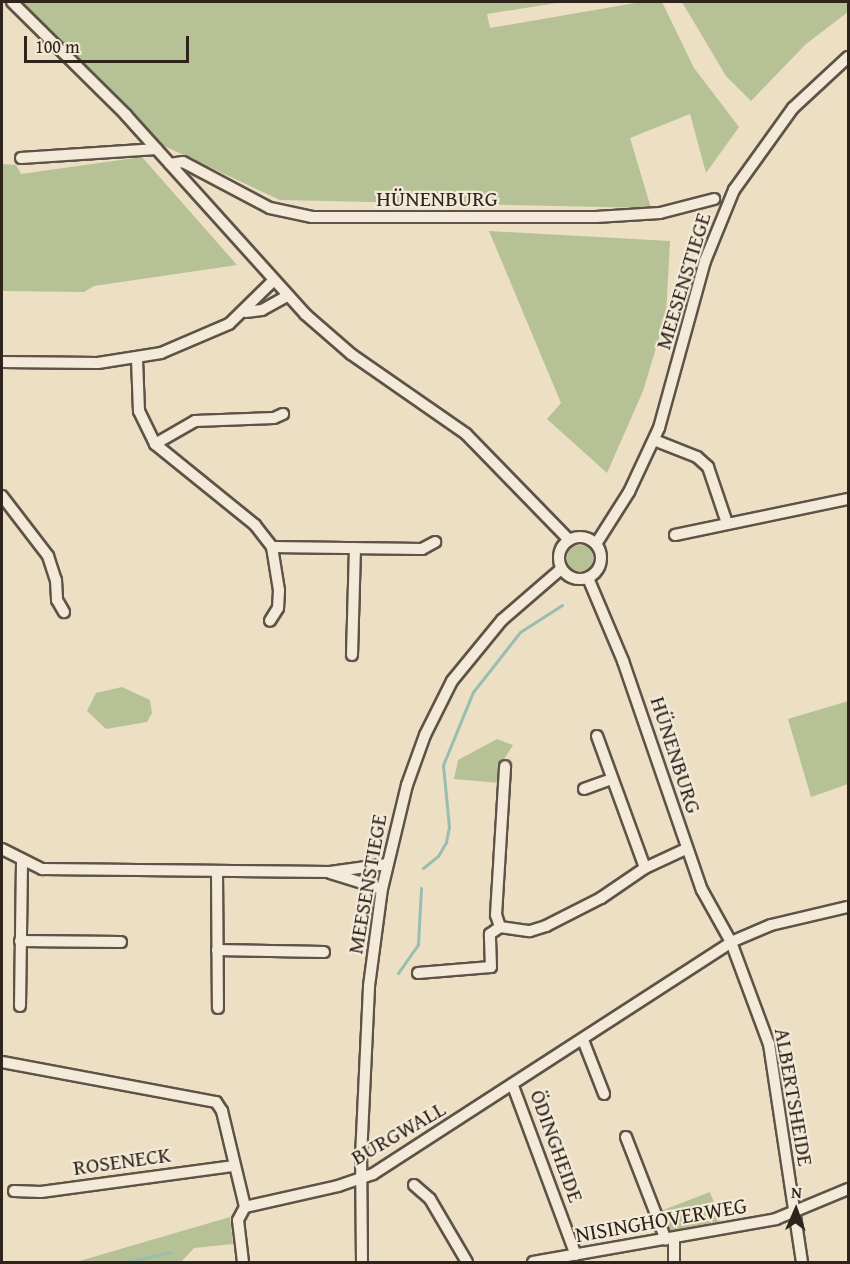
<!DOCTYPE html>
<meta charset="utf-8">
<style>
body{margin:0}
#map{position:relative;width:850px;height:1264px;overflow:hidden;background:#ecdfc4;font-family:"Gentium Book Plus",serif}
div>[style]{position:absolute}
.green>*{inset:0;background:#b6c296}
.round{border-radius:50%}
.stream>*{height:3px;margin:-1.5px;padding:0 1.5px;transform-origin:1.5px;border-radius:1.5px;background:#99bdb0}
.roads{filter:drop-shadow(2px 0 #5e5346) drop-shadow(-2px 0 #5e5346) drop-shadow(0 2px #5e5346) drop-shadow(0 -2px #5e5346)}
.minor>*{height:10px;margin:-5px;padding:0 5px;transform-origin:5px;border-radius:5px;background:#f3ead9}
.minor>.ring{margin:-5px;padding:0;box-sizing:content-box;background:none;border:10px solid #f3ead9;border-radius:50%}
span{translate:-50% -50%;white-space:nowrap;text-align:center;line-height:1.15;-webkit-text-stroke:4.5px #f3ead9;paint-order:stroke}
.street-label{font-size:22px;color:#2e241c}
.frame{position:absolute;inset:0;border:3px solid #2e241c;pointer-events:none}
.north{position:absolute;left:766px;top:1180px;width:60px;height:60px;-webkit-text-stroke:4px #f3ead9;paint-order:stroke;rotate:2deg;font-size:16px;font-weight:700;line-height:24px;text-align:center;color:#2e241c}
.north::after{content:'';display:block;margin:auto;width:21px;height:27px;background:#2e241c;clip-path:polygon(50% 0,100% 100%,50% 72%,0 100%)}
.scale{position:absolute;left:24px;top:36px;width:165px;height:27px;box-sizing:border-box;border:3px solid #2e241c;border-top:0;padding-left:8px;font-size:18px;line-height:21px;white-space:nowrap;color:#2e241c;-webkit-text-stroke:4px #f3ead9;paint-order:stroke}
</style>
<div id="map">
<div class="green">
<i style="clip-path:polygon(21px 2px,563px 2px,487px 14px,490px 28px,641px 2px,662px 2px,694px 68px,739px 127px,706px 173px,690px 114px,630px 138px,651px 208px,280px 200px,162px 145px)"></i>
<i style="clip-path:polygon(682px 2px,848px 2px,848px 12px,806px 44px,751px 101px,726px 76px)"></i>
<i style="clip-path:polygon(142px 157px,237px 265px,94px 286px,84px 292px,2px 291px,2px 164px,16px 165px,21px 174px)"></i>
<i style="clip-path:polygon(489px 231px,670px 241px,666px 315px,643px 391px,607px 473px,547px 419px,561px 403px)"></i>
<i class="round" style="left:567px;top:545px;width:26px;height:26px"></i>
<i style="clip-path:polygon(122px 687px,150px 700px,152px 713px,147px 722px,106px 729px,87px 711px,96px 693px)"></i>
<i style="clip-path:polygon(848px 701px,848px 784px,811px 797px,788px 719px)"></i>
<i style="clip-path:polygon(497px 739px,513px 745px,503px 761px,500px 783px,454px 779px,458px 760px)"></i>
<i style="clip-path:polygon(710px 1192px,721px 1221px,665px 1232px,658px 1212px)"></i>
<i style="clip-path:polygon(230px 1217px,233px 1244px,194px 1248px,181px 1262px,76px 1262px)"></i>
</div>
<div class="stream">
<i style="left:423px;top:868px;width:19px;rotate:-39deg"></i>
<i style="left:438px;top:856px;width:16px;rotate:-60deg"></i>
<i style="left:446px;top:842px;width:15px;rotate:-79deg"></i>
<i style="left:449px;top:827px;width:62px;rotate:-95.5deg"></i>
<i style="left:443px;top:765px;width:79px;rotate:-67.7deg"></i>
<i style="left:473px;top:692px;width:76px;rotate:-51.9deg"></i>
<i style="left:520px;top:632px;width:50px;rotate:-32.7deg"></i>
<i style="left:398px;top:973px;width:35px;rotate:-55deg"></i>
<i style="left:418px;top:944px;width:56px;rotate:-86.9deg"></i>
<i style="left:127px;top:1262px;width:45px;rotate:-12.8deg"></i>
</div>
<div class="roads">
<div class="minor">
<i style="left:12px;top:2px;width:161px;rotate:44.7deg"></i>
<i style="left:126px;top:115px;width:268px;rotate:48deg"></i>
<i style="left:305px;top:314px;width:61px;rotate:41deg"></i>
<i style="left:351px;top:354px;width:140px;rotate:34.8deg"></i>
<i style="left:466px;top:434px;width:148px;rotate:45.8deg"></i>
<i style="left:21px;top:158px;width:136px;rotate:-3.8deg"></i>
<i style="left:170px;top:164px;width:13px;rotate:-9deg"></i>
<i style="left:183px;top:162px;width:98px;rotate:27.9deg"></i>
<i style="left:270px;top:208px;width:43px;rotate:12.1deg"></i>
<i style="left:312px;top:217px;width:284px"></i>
<i style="left:596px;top:217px;width:64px;rotate:-3.6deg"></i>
<i style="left:660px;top:213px;width:56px;rotate:-14.5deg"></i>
<i style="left:246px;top:312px;width:16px;rotate:-7deg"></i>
<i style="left:262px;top:310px;width:29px;rotate:-29deg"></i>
<i style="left:137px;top:359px;width:52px;rotate:87.8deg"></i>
<i style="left:139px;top:411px;width:37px;rotate:64deg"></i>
<i style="left:155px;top:444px;width:129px;rotate:39deg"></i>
<i style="left:255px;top:525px;width:28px;rotate:52deg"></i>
<i style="left:272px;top:547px;width:44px;rotate:80.8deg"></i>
<i style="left:279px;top:590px;width:18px;rotate:93deg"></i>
<i style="left:278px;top:608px;width:15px;rotate:122deg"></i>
<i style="left:2px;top:362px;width:96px;rotate:0.6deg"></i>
<i style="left:98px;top:363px;width:64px;rotate:-9deg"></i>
<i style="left:161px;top:353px;width:74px;rotate:-23.1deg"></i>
<i style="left:229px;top:324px;width:62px;rotate:-44.3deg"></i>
<i style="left:654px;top:440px;width:46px;rotate:21.6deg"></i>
<i style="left:697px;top:457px;width:15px;rotate:42deg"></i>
<i style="left:708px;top:467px;width:59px;rotate:71.3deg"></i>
<i style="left:155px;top:444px;width:46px;rotate:-29.9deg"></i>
<i style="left:195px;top:421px;width:79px;rotate:-2.2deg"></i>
<i style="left:274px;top:418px;width:10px;rotate:-24deg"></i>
<i style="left:2px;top:496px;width:76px;rotate:52.5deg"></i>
<i style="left:48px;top:556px;width:25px;rotate:72deg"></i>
<i style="left:56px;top:580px;width:20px;rotate:87deg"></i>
<i style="left:57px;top:600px;width:14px;rotate:60deg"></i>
<i style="left:675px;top:535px;width:177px;rotate:-11.8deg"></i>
<i class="ring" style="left:559px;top:537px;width:32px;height:32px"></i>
<i style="left:596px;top:544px;width:62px;rotate:-57.6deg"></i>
<i style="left:629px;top:492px;width:71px;rotate:-64.9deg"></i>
<i style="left:659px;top:428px;width:173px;rotate:-74.6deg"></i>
<i style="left:705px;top:261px;width:77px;rotate:-67.8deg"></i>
<i style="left:734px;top:190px;width:101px;rotate:-54.3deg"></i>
<i style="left:793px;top:108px;width:75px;rotate:-42.8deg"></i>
<i style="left:272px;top:547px;width:150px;rotate:0.8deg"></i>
<i style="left:422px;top:549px;width:15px;rotate:-28deg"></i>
<i style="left:588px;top:578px;width:90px;rotate:67.1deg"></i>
<i style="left:623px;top:661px;width:242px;rotate:71deg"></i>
<i style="left:702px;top:890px;width:60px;rotate:60.9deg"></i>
<i style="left:731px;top:942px;width:109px;rotate:69.6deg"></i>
<i style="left:769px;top:1044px;width:220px;rotate:81.4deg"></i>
<i style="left:352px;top:655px;width:107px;rotate:-88.4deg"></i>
<i style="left:597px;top:736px;width:140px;rotate:70deg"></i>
<i style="left:584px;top:789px;width:29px;rotate:-20deg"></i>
<i style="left:2px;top:849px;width:45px;rotate:26.6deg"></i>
<i style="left:42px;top:869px;width:288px;rotate:0.6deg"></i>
<i style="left:330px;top:872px;width:58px;rotate:-8deg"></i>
<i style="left:217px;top:872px;width:136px;rotate:89.6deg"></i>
<i style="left:330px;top:873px;width:54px;rotate:17.1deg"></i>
<i style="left:500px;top:927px;width:30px;rotate:8deg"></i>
<i style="left:530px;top:931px;width:17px;rotate:-17deg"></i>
<i style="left:546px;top:926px;width:62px;rotate:-27deg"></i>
<i style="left:601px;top:898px;width:53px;rotate:-34.3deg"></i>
<i style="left:645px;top:868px;width:45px;rotate:-24.9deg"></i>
<i style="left:20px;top:941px;width:101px;rotate:0.6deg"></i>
<i style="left:217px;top:950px;width:107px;rotate:1.1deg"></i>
<i style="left:418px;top:973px;width:73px;rotate:-4.7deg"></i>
<i style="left:491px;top:967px;width:33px;rotate:-92deg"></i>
<i style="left:490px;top:934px;width:12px;rotate:-35deg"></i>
<i style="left:500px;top:927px;width:13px;rotate:-108deg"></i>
<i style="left:496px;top:915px;width:149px;rotate:-86.5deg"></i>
<i style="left:20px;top:1006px;width:146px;rotate:-89.2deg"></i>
<i style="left:583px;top:1040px;width:58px;rotate:68.7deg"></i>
<i style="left:2px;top:1062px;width:218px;rotate:10.6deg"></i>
<i style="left:216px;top:1102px;width:11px;rotate:56deg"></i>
<i style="left:222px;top:1111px;width:99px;rotate:76.5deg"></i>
<i style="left:513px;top:1086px;width:180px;rotate:69.6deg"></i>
<i style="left:626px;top:1137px;width:110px;rotate:68.8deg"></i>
<i style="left:414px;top:1185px;width:21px;rotate:41deg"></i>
<i style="left:430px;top:1199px;width:73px;rotate:59.6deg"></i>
<i style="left:14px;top:1191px;width:27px;rotate:2deg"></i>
<i style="left:41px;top:1192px;width:195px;rotate:-7.7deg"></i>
<i style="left:245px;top:1207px;width:95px;rotate:-12.7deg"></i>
<i style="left:338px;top:1186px;width:37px;rotate:-19deg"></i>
<i style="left:373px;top:1174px;width:427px;rotate:-32.9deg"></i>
<i style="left:731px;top:942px;width:43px;rotate:-23deg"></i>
<i style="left:771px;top:925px;width:79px;rotate:-13.2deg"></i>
<i style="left:243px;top:1262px;width:42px;rotate:-96.8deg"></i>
<i style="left:238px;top:1220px;width:15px;rotate:-62deg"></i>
<i style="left:362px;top:1262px;width:105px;rotate:-90.5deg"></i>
<i style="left:361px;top:1157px;width:171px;rotate:-87.3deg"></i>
<i style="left:369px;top:986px;width:98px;rotate:-82.4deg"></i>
<i style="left:382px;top:889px;width:107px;rotate:-76.5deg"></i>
<i style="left:407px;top:785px;width:53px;rotate:-70.2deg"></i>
<i style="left:425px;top:735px;width:60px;rotate:-63.4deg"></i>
<i style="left:452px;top:681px;width:79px;rotate:-50.7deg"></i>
<i style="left:502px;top:620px;width:78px;rotate:-40.8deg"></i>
<i style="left:533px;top:1262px;width:247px;rotate:-10deg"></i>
<i style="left:776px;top:1219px;width:78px;rotate:-22.6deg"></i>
<i style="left:674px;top:1262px;width:24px;rotate:-90deg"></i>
</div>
</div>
<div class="street-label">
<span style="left:437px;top:199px">HÜNENBURG</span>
<span style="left:683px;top:281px;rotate:-73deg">MEESENSTIEGE</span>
<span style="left:676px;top:755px;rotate:72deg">HÜNENBURG</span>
<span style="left:367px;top:884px;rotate:-80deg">MEESENSTIEGE</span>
<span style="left:794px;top:1097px;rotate:80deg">ALBERTSHEIDE</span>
<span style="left:398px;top:1133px;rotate:-30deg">BURGWALL</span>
<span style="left:557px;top:1146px;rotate:70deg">ÖDINGHEIDE</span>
<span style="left:122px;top:1161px;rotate:-8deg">ROSENECK</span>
<span style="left:661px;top:1220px;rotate:-10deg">NISINGHOVERWEG</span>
</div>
<div class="frame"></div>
<div class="north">N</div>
<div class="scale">100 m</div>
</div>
